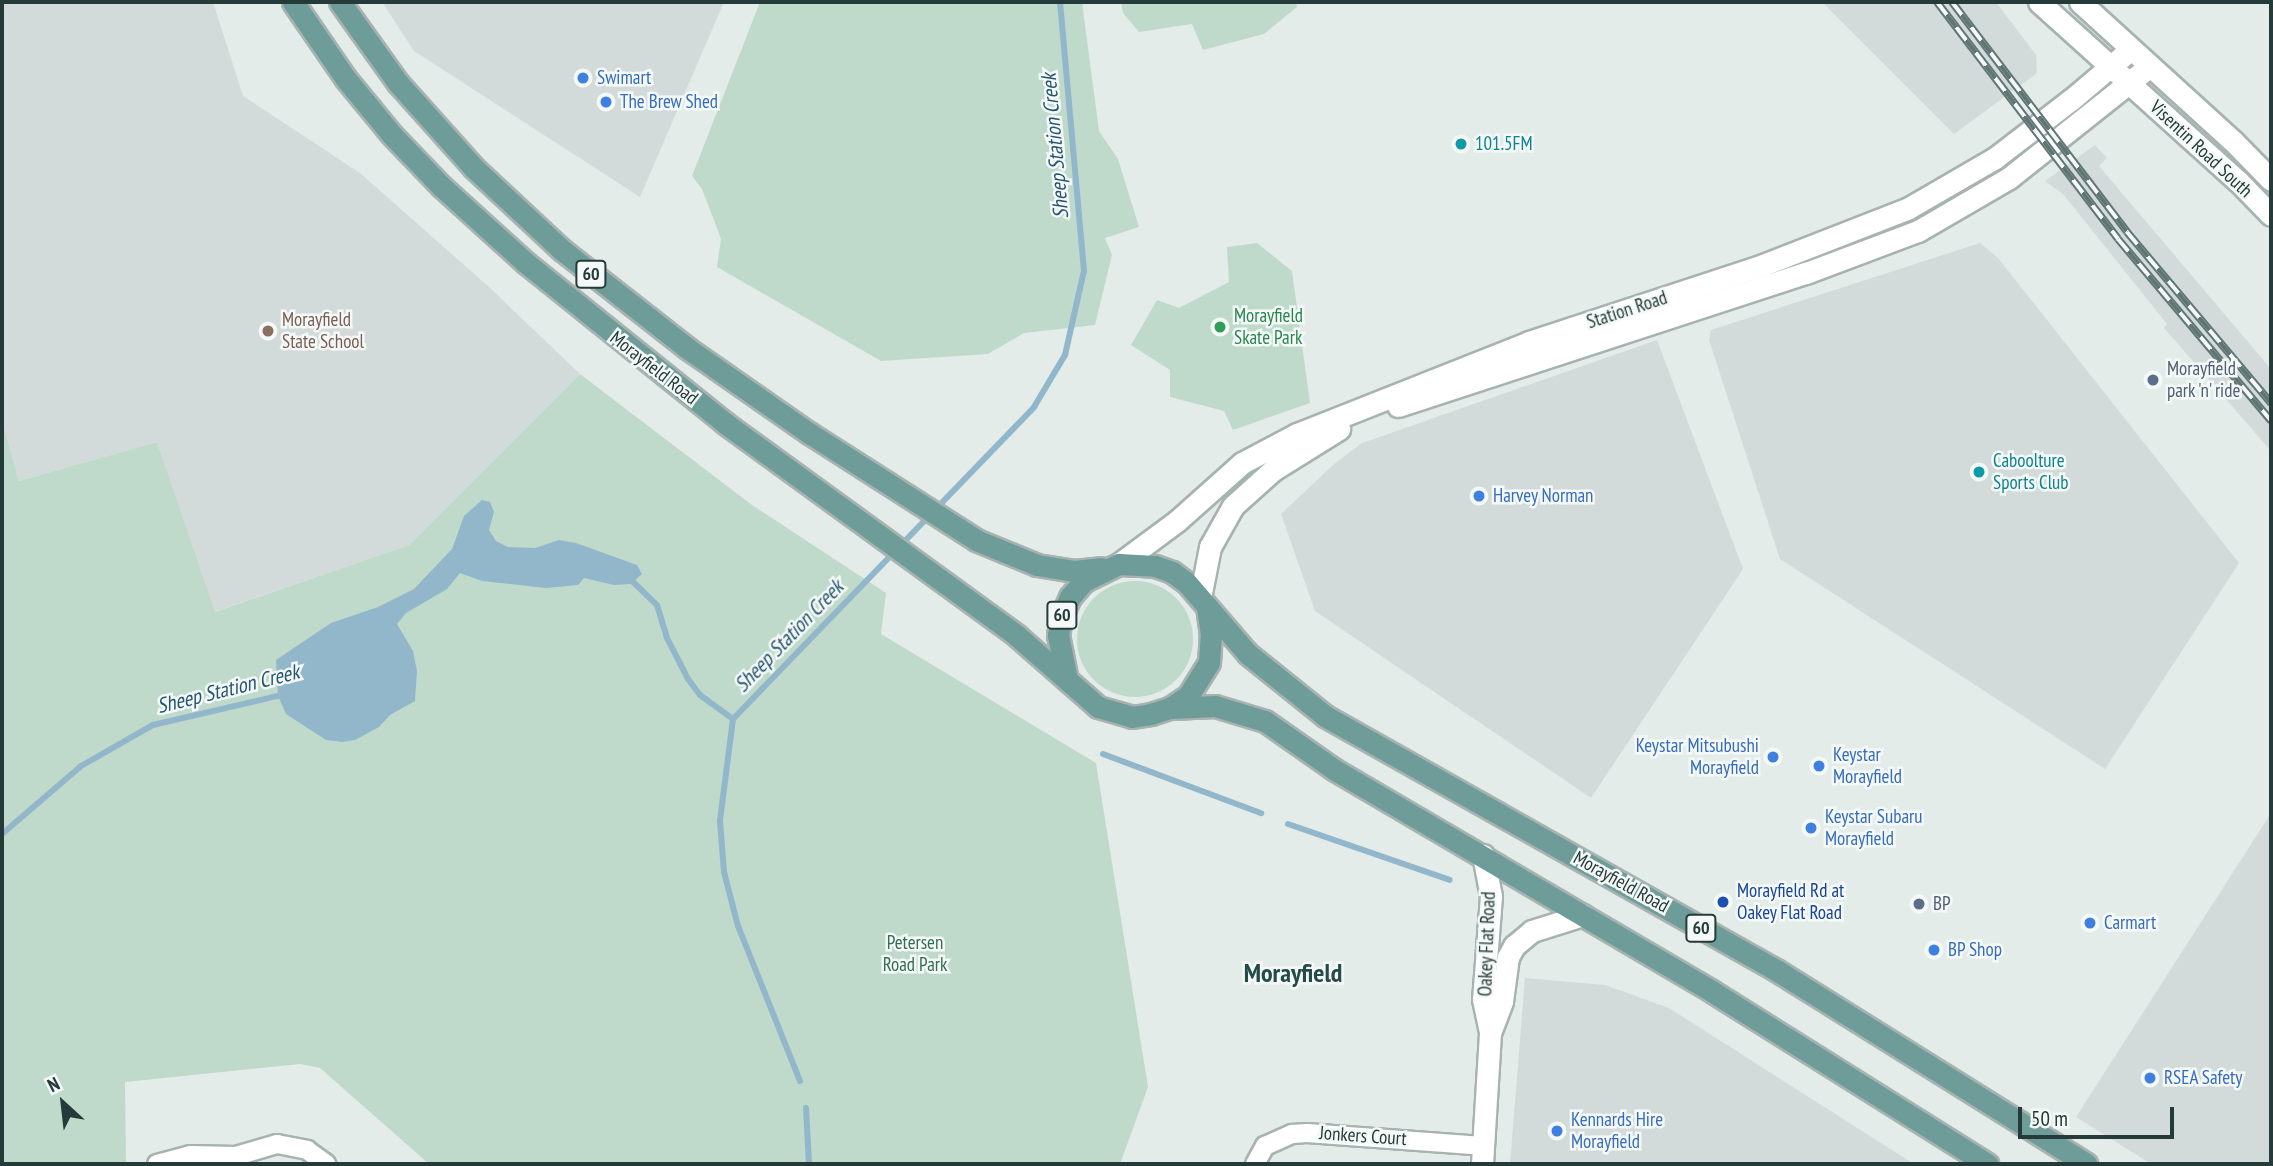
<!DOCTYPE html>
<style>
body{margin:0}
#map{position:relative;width:2273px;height:1166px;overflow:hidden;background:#e4ecea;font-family:"PT Sans Narrow",sans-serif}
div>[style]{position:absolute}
.built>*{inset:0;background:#d2dbd9}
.green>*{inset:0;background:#bfdacb}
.round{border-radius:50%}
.water>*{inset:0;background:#93b7ca}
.stream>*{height:6px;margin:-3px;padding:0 3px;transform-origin:3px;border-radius:3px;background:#93b7ca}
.roads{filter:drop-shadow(2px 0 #a7b3b1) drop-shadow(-2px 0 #a7b3b1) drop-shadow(0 2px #a7b3b1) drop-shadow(0 -2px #a7b3b1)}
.street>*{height:18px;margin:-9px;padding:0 9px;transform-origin:9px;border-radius:9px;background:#fff}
.secondary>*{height:21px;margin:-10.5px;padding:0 10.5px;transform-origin:10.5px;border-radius:10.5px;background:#fff}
.primary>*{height:21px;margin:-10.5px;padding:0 10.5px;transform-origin:10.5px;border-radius:10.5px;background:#6e9c98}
.rail>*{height:8px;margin-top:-4px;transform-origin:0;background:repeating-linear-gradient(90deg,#f4f9f7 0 16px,#607675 0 32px);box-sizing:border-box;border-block:2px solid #607675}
.dots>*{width:19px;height:19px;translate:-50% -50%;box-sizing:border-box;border:4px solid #f4f9f7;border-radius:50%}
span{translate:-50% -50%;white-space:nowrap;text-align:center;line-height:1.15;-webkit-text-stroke:5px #f4f9f7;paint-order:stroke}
.shield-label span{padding:2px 5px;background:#f4f9f7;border:2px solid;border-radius:5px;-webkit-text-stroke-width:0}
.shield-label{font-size:18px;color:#253b39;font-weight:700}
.shop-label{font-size:19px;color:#366cbe}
.left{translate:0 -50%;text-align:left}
.right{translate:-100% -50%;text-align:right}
.culture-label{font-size:19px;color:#0d838f}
.street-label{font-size:19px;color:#253b39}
.leisure-label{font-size:19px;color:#27864d}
.education-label{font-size:19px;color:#785e54}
.service-label{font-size:19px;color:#4e5e75}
.transit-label{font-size:19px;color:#164399}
.park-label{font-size:19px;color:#346d55}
.water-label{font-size:21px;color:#265670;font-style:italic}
.district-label{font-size:26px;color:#244b49;font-weight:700}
.frame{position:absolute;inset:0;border:4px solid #253b39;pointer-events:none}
.north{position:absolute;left:28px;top:1068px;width:70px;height:70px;-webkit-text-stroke:5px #f4f9f7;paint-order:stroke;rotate:333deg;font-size:19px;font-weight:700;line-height:28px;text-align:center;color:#253b39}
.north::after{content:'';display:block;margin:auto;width:24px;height:32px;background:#253b39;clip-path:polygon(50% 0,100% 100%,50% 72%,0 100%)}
.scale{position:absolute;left:2018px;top:1107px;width:156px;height:32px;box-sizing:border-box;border:4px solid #253b39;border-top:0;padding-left:9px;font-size:21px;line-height:24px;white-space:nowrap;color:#253b39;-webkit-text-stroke:5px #f4f9f7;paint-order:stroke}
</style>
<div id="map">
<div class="built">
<i style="clip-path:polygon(2px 2px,213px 2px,243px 96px,360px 173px,489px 287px,580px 374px,409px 545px,214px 612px,157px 442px,19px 481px,2px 420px)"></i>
<i style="clip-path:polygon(382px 2px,724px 2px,640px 197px,414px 51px)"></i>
<i style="clip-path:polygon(1822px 2px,1996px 2px,2036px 55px,2037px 73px,1954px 134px)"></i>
<i style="clip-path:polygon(2095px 145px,2107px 158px,2099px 166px,2271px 369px,2271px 451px,2164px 328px,2167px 324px,2063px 194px,2045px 181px)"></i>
<i style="clip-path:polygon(1980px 243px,1998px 258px,2239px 563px,2105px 769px,1780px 559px,1709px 340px,1711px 330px)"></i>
<i style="clip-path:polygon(1657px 340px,1743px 569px,1591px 798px,1315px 611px,1281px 514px,1333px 465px,1362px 443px)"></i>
<i style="clip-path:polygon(2271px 813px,2271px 1164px,2151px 1164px,2076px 1117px)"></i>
<i style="clip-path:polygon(1525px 978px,1605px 985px,1669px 1008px,1914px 1164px,1510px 1164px)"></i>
</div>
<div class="green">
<i style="clip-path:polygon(760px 2px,1082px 2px,1099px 131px,1118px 159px,1139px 227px,1105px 238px,1112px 255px,1095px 325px,1024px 333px,988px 354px,881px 361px,717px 267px,721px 239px,702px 189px,692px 176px)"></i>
<i style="clip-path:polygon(1121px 2px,1296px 2px,1297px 7px,1264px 34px,1203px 50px,1192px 24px,1139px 32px,1123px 13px)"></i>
<i style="clip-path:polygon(1257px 243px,1292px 271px,1310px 403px,1233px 430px,1224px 411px,1170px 397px,1170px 370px,1131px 345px,1157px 300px,1179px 308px,1229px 282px,1227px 247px)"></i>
<i style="clip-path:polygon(580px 374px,752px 505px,886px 593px,881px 634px,1096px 763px,1148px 1087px,1120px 1164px,429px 1164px,320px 1068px,300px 1064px,125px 1082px,126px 1164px,2px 1164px,2px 420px,19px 481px,157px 442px,215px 612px,409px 545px)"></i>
<i class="round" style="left:1077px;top:581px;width:116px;height:116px"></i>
</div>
<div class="water">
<i style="clip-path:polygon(482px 500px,490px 502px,494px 512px,489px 530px,496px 541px,508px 547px,535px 548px,559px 540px,576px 543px,637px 565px,642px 574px,631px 584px,614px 585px,584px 578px,578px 585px,546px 588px,482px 581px,460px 573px,447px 589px,406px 613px,397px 624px,413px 651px,417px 671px,415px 701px,390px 715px,379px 727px,355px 740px,342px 742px,326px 740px,286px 714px,278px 696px,276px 660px,331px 623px,378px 607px,414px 589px,452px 549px,464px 516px)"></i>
</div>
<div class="stream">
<i style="left:628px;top:577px;width:40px;rotate:44deg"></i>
<i style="left:657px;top:605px;width:34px;rotate:73deg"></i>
<i style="left:667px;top:638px;width:46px;rotate:62.9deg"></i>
<i style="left:688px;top:679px;width:20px;rotate:53deg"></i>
<i style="left:700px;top:695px;width:41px;rotate:36deg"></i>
<i style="left:733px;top:719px;width:434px;rotate:-46deg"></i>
<i style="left:1034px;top:407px;width:61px;rotate:-59.2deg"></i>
<i style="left:1065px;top:355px;width:86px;rotate:-77.3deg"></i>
<i style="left:1084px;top:271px;width:270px;rotate:-95.1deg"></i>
<i style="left:733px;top:719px;width:103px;rotate:97.3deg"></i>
<i style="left:720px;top:821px;width:51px;rotate:85.5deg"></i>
<i style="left:724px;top:872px;width:56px;rotate:75.5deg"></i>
<i style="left:738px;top:926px;width:167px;rotate:68.2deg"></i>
<i style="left:1103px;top:754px;width:169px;rotate:20.5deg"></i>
<i style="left:1288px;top:824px;width:171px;rotate:19.1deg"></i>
<i style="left:2px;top:834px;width:104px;rotate:-40.7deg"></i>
<i style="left:81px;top:766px;width:83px;rotate:-29.7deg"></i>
<i style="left:153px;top:725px;width:137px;rotate:-13.1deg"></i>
<i style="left:806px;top:1108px;width:56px;rotate:86.9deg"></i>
</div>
<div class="roads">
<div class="street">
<i style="left:157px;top:1164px;width:34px;rotate:-15deg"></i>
<i style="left:190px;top:1155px;width:46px;rotate:1.2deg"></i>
<i style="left:236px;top:1156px;width:43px;rotate:-16.3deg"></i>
<i style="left:277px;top:1144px;width:31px;rotate:11deg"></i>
<i style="left:307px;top:1150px;width:24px;rotate:36deg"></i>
<i style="left:1255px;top:1164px;width:21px;rotate:-61deg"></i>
<i style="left:1265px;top:1146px;width:30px;rotate:-24deg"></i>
<i style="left:1292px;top:1134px;width:15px;rotate:-4deg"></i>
<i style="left:1307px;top:1133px;width:176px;rotate:4.2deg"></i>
</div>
<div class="secondary">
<i style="left:2039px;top:2px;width:268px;rotate:42deg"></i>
<i style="left:2238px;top:181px;width:47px;rotate:45.9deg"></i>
<i style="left:2080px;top:2px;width:207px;rotate:42.3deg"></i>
<i style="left:2233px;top:141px;width:54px;rotate:45.7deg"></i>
<i style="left:1398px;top:406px;width:429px;rotate:-18.1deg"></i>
<i style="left:1806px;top:273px;width:120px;rotate:-20.6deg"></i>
<i style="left:1918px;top:231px;width:105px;rotate:-30.2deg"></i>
<i style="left:2009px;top:178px;width:180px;rotate:-38.5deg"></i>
<i style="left:1119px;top:564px;width:72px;rotate:-36.6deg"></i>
<i style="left:1177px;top:521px;width:87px;rotate:-41.7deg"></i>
<i style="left:1242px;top:463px;width:62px;rotate:-27.8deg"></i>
<i style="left:1297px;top:434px;width:250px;rotate:-21.6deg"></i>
<i style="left:1529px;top:342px;width:246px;rotate:-18.2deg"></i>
<i style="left:1763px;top:265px;width:155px;rotate:-21.3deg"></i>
<i style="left:1907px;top:209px;width:102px;rotate:-30.1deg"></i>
<i style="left:1995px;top:158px;width:97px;rotate:-37.5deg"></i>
<i style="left:2072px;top:99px;width:77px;rotate:-40.3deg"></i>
<i style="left:1200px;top:598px;width:52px;rotate:-78.9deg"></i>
<i style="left:1210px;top:547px;width:47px;rotate:-60.7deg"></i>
<i style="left:1233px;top:506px;width:54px;rotate:-42deg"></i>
<i style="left:1273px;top:470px;width:78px;rotate:-31.8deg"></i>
<i style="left:1483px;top:855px;width:42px;rotate:79deg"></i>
<i style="left:1491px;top:896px;width:103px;rotate:94.4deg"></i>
<i style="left:1483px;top:999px;width:33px;rotate:78deg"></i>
<i style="left:1482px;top:1164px;width:131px;rotate:-86.5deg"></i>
<i style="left:1490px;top:1033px;width:34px;rotate:-69deg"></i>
<i style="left:1502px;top:1001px;width:44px;rotate:-82.2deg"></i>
<i style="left:1508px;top:957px;width:13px;rotate:-61deg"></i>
<i style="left:1514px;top:946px;width:23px;rotate:-40deg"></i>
<i style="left:1532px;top:931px;width:53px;rotate:-17.4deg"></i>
</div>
<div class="primary">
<i style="left:293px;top:2px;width:93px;rotate:55.5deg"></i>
<i style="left:346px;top:79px;width:72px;rotate:50.6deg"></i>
<i style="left:392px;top:135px;width:71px;rotate:46.1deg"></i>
<i style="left:441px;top:186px;width:115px;rotate:42.2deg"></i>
<i style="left:526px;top:263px;width:257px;rotate:38.8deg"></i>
<i style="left:726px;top:424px;width:359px;rotate:36deg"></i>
<i style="left:1016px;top:635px;width:109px;rotate:41.3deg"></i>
<i style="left:1098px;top:707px;width:35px;rotate:16deg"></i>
<i style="left:1132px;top:717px;width:19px;rotate:-9deg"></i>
<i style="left:1151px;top:714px;width:20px;rotate:-18deg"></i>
<i style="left:1170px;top:708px;width:22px;rotate:-34deg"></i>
<i style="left:1188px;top:696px;width:40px;rotate:-58deg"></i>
<i style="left:1209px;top:662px;width:27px;rotate:-86deg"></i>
<i style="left:1211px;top:635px;width:27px;rotate:-98deg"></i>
<i style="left:340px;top:2px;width:100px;rotate:54.4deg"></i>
<i style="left:398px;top:83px;width:114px;rotate:48.2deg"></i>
<i style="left:474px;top:168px;width:120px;rotate:43deg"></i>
<i style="left:562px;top:250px;width:159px;rotate:38.1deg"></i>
<i style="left:687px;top:348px;width:149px;rotate:34.9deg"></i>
<i style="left:809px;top:433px;width:198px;rotate:32.6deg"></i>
<i style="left:976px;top:540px;width:66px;rotate:22.3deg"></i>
<i style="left:1037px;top:565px;width:37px;rotate:9deg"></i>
<i style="left:1074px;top:571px;width:27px;rotate:-6deg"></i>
<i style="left:1067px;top:680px;width:46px;rotate:-101.3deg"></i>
<i style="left:1058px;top:635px;width:20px;rotate:-79deg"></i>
<i style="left:1062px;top:615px;width:20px;rotate:-66deg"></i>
<i style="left:1070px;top:597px;width:21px;rotate:-49deg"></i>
<i style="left:1084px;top:581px;width:39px;rotate:-26deg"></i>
<i style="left:1119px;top:564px;width:36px;rotate:3deg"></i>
<i style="left:1155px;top:566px;width:18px;rotate:19deg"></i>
<i style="left:1172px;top:572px;width:17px;rotate:36deg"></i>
<i style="left:1186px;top:582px;width:95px;rotate:49.3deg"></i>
<i style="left:1248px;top:654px;width:99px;rotate:38.8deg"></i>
<i style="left:1325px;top:716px;width:518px;rotate:29.39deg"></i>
<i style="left:1776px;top:970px;width:366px;rotate:32deg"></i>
<i style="left:1172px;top:708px;width:43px;rotate:-2.7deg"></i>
<i style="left:1215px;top:706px;width:52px;rotate:16.7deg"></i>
<i style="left:1265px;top:721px;width:85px;rotate:35deg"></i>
<i style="left:1335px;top:770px;width:438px;rotate:30.4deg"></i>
<i style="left:1713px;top:992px;width:324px;rotate:32.1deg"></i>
</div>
</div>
<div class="rail">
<i style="left:1937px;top:2px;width:298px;rotate:52.6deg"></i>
<i style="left:2118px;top:239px;width:238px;rotate:49.9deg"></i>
<i style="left:1952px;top:2px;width:289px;rotate:52.7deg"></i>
<i style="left:2127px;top:232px;width:224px;rotate:49.9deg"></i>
</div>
<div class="dots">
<i style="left:583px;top:78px;background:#3f7fe0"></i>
<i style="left:606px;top:102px;background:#3f7fe0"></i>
<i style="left:1461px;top:144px;background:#0f9aa8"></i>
<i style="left:1220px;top:327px;background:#2e9e5b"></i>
<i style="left:268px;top:331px;background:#8d6e63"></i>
<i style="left:2153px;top:380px;background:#5c6f8a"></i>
<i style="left:1979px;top:472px;background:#0f9aa8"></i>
<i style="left:1479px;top:496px;background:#3f7fe0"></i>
<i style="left:1773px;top:757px;background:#3f7fe0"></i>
<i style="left:1819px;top:766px;background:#3f7fe0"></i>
<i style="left:1811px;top:828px;background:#3f7fe0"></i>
<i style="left:1723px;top:902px;background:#1a4fb4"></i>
<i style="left:1919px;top:904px;background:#5c6f8a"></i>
<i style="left:2090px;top:923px;background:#3f7fe0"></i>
<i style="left:1934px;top:950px;background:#3f7fe0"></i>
<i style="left:2150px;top:1078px;background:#3f7fe0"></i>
<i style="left:1557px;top:1131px;background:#3f7fe0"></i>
</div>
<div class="shield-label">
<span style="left:591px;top:274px">60</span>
<span style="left:1062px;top:615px">60</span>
<span style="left:1701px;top:928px">60</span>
</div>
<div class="shop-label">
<span class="left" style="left:597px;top:78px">Swimart</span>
<span class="left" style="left:620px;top:102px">The Brew Shed</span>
<span class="left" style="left:1493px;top:496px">Harvey Norman</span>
<span class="right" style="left:1759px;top:757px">Keystar Mitsubushi<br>Morayfield</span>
<span class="left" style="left:1833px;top:766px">Keystar<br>Morayfield</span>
<span class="left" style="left:1825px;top:828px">Keystar Subaru<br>Morayfield</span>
<span class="left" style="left:2104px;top:923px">Carmart</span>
<span class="left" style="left:1948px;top:950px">BP Shop</span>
<span class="left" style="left:2164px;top:1078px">RSEA Safety</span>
<span class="left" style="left:1571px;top:1131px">Kennards Hire<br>Morayfield</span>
</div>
<div class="culture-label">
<span class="left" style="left:1475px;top:144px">101.5FM</span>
<span class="left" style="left:1993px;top:472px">Caboolture<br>Sports Club</span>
</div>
<div class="street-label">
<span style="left:2201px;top:149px;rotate:43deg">Visentin Road South</span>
<span style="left:1627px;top:310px;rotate:-18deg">Station Road</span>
<span style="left:654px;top:368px;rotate:38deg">Morayfield Road</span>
<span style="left:1621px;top:882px;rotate:29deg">Morayfield Road</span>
<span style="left:1487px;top:944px;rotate:-88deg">Oakey Flat Road</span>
<span style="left:1363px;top:1136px;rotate:4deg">Jonkers Court</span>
</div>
<div class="leisure-label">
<span class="left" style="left:1234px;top:327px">Morayfield<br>Skate Park</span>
</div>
<div class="education-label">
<span class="left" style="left:282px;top:331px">Morayfield<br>State School</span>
</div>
<div class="service-label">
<span class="left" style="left:2167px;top:380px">Morayfield<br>park 'n' ride</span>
<span class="left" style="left:1933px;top:904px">BP</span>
</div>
<div class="transit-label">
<span class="left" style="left:1737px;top:902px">Morayfield Rd at<br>Oakey Flat Road</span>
</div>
<div class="park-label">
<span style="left:915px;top:954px">Petersen<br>Road Park</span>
</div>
<div class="water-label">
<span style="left:1055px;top:146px;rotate:-95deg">Sheep Station Creek</span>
<span style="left:789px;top:636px;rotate:-46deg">Sheep Station Creek</span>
<span style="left:228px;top:689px;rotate:-14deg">Sheep Station Creek</span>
</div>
<div class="district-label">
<span style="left:1293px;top:973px">Morayfield</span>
</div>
<div class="frame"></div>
<div class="north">N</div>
<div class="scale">50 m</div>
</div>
